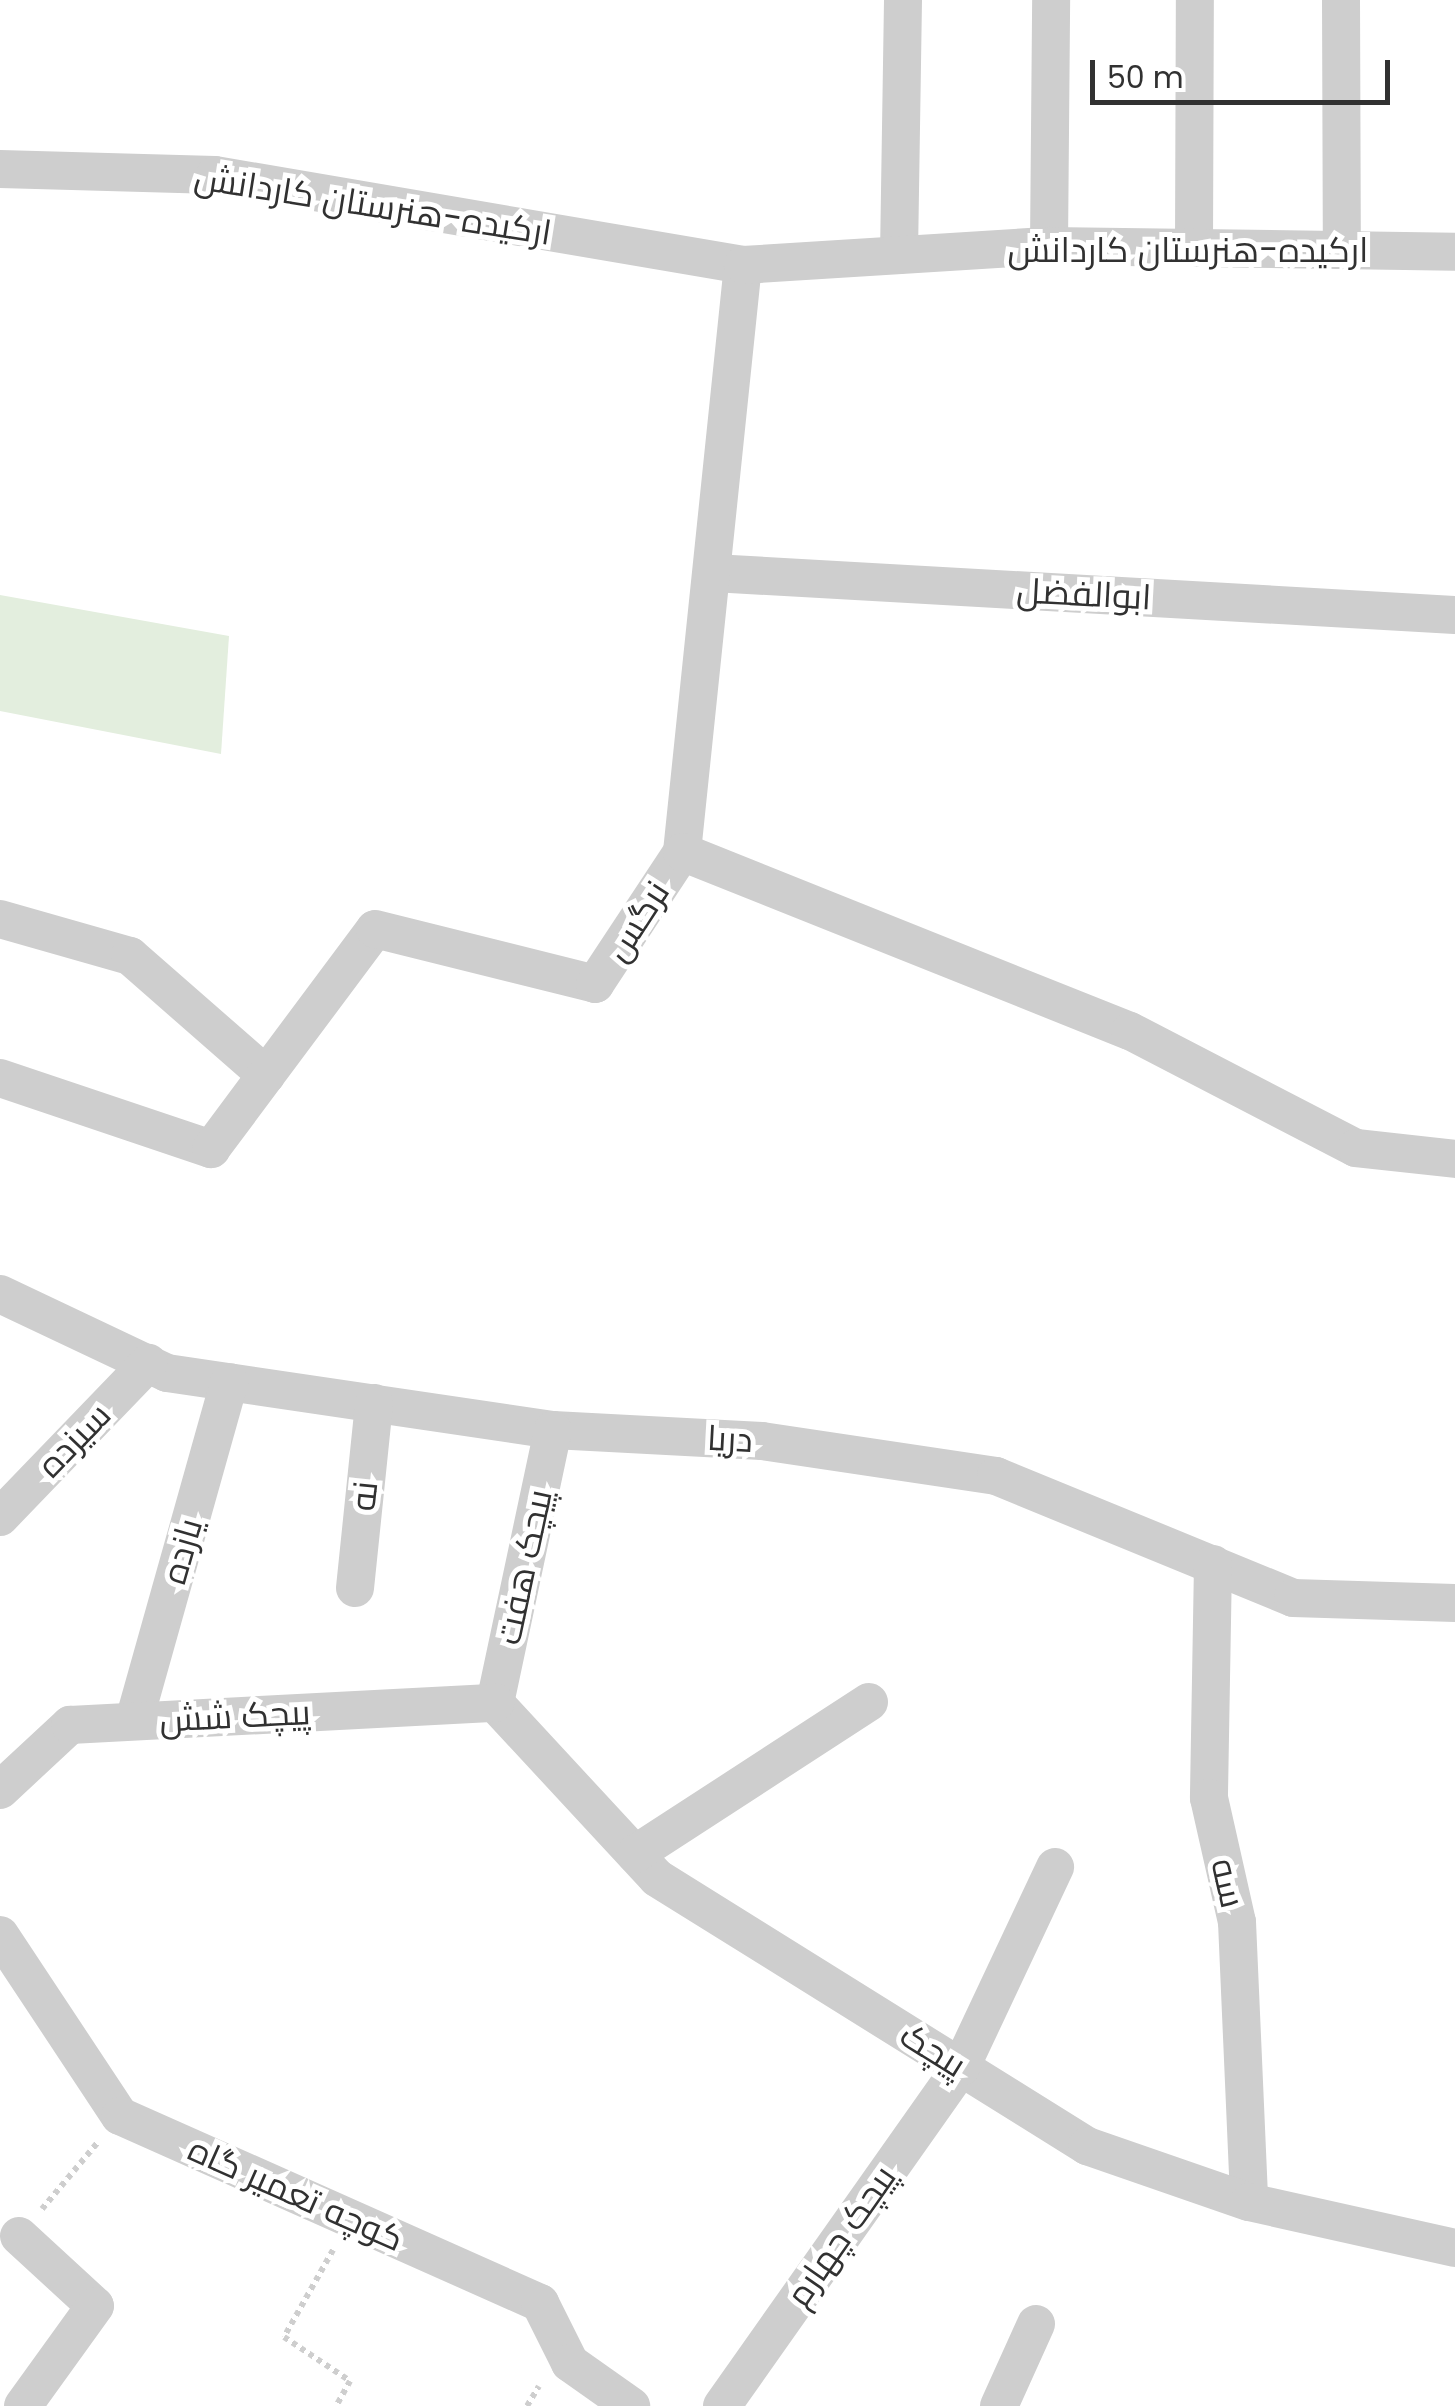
<!DOCTYPE html>
<meta charset="utf-8">
<style>
body{margin:0}
#map{position:relative;width:1455px;height:2406px;overflow:hidden;background:#fff;font-family:Poppins,Cairo,sans-serif}
div>[style]{position:absolute}
.green>*{inset:0;background:#e3eede}
.path>*{height:6px;margin-top:-3px;transform-origin:0;background:repeating-linear-gradient(90deg,#cecece 0 5px,transparent 0 10px)}
.minor>*{height:38px;margin:-19px;padding:0 19px;transform-origin:19px;border-radius:19px;background:#cecece}
span{translate:-50% -50%;white-space:nowrap;text-align:center;line-height:1.15;-webkit-text-stroke:10px #fff;paint-order:stroke}
.street-label{font-size:35px;color:#313131}
.scale{position:absolute;left:1090px;top:60px;width:300px;height:45px;box-sizing:border-box;border:5px solid #313131;border-top:0;padding-left:12px;font-size:30px;line-height:35px;white-space:nowrap;color:#313131;-webkit-text-stroke:8px #fff;paint-order:stroke}
</style>
<div id="map">
<div class="green">
<i style="clip-path:polygon(0 595px,229px 636px,221px 754px,0 711px)"></i>
</div>
<div class="path">
<i style="left:42px;top:2209px;width:87px;rotate:-50.1deg"></i>
<i style="left:333px;top:2250px;width:100px;rotate:119.4deg"></i>
<i style="left:284px;top:2337px;width:79px;rotate:33.7deg"></i>
<i style="left:350px;top:2381px;width:29px;rotate:119deg"></i>
<i style="left:527px;top:2406px;width:23px;rotate:-59deg"></i>
</div>
<div class="minor">
<i style="left:1341px;top:0;width:250px;rotate:89.8deg"></i>
<i style="left:0;top:169px;width:215px;rotate:1.6deg"></i>
<i style="left:215px;top:175px;width:536px;rotate:9.67deg"></i>
<i style="left:1194px;top:245px;width:245px;rotate:-89.8deg"></i>
<i style="left:1049px;top:246px;width:246px;rotate:-89.5deg"></i>
<i style="left:899px;top:255px;width:255px;rotate:-89.1deg"></i>
<i style="left:713px;top:573px;width:743px;rotate:3.24deg"></i>
<i style="left:682px;top:852px;width:590px;rotate:-84.07deg"></i>
<i style="left:743px;top:265px;width:307px;rotate:-3.6deg"></i>
<i style="left:1049px;top:246px;width:406px;rotate:0.8deg"></i>
<i style="left:0;top:919px;width:135px;rotate:15.9deg"></i>
<i style="left:130px;top:956px;width:181px;rotate:41.2deg"></i>
<i style="left:0;top:1078px;width:223px;rotate:18.6deg"></i>
<i style="left:211px;top:1149px;width:274px;rotate:-53.3deg"></i>
<i style="left:375px;top:929px;width:227px;rotate:14deg"></i>
<i style="left:595px;top:984px;width:158px;rotate:-56.6deg"></i>
<i style="left:682px;top:852px;width:482px;rotate:21.8deg"></i>
<i style="left:1130px;top:1031px;width:254px;rotate:27.4deg"></i>
<i style="left:1356px;top:1148px;width:100px;rotate:6.3deg"></i>
<i style="left:0;top:1294px;width:185px;rotate:25.3deg"></i>
<i style="left:167px;top:1373px;width:390px;rotate:8.4deg"></i>
<i style="left:553px;top:1430px;width:209px;rotate:3deg"></i>
<i style="left:762px;top:1441px;width:237px;rotate:8.5deg"></i>
<i style="left:996px;top:1476px;width:321px;rotate:22.3deg"></i>
<i style="left:1293px;top:1598px;width:162px;rotate:1.8deg"></i>
<i style="left:0;top:1517px;width:214px;rotate:-46.1deg"></i>
<i style="left:1213px;top:1564px;width:234px;rotate:91deg"></i>
<i style="left:1209px;top:1798px;width:127px;rotate:77.3deg"></i>
<i style="left:1237px;top:1922px;width:280px;rotate:87.5deg"></i>
<i style="left:355px;top:1588px;width:186px;rotate:-84.1deg"></i>
<i style="left:495px;top:1703px;width:238px;rotate:47.2deg"></i>
<i style="left:657px;top:1878px;width:507px;rotate:31.93deg"></i>
<i style="left:1087px;top:2146px;width:171px;rotate:19.1deg"></i>
<i style="left:1249px;top:2202px;width:211px;rotate:12.6deg"></i>
<i style="left:495px;top:1703px;width:279px;rotate:-78deg"></i>
<i style="left:134px;top:1721px;width:352px;rotate:-74.3deg"></i>
<i style="left:0;top:1790px;width:96px;rotate:-42.9deg"></i>
<i style="left:70px;top:1725px;width:426px;rotate:-3deg"></i>
<i style="left:635px;top:1854px;width:279px;rotate:-33deg"></i>
<i style="left:0;top:1935px;width:217px;rotate:56.5deg"></i>
<i style="left:120px;top:2116px;width:460px;rotate:24deg"></i>
<i style="left:540px;top:2303px;width:67px;rotate:63.4deg"></i>
<i style="left:570px;top:2363px;width:75px;rotate:35.2deg"></i>
<i style="left:19px;top:2236px;width:103px;rotate:42.6deg"></i>
<i style="left:95px;top:2306px;width:123px;rotate:125.8deg"></i>
<i style="left:722px;top:2406px;width:415px;rotate:-54.8deg"></i>
<i style="left:961px;top:2067px;width:221px;rotate:-64.8deg"></i>
<i style="left:999px;top:2406px;width:90px;rotate:-65.7deg"></i>
</div>
<div class="street-label">
<span style="left:373px;top:205px;rotate:9deg">ارکیده-هنرستان کاردانش</span>
<span style="left:1188px;top:250px">ارکیده-هنرستان کاردانش</span>
<span style="left:1084px;top:594px;rotate:3deg">ابوالفضل</span>
<span style="left:637px;top:921px;rotate:-57deg">نرگس</span>
<span style="left:730px;top:1439px;rotate:3deg">دریا</span>
<span style="left:74px;top:1440px;rotate:-46deg">سیزده</span>
<span style="left:364px;top:1496px;rotate:-84deg">نه</span>
<span style="left:182px;top:1551px;rotate:-74deg">یازده</span>
<span style="left:524px;top:1567px;rotate:-78deg">پیچک هفت</span>
<span style="left:235px;top:1716px;rotate:-3deg">پیچک شش</span>
<span style="left:1228px;top:1883px;rotate:77deg">سه</span>
<span style="left:933px;top:2050px;rotate:32deg">پیچک</span>
<span style="left:296px;top:2194px;rotate:24deg">کوچه تعمیر گاه</span>
<span style="left:841px;top:2236px;rotate:-55deg">پیچک چهارم</span>
</div>
<div class="scale">50 m</div>
</div>
